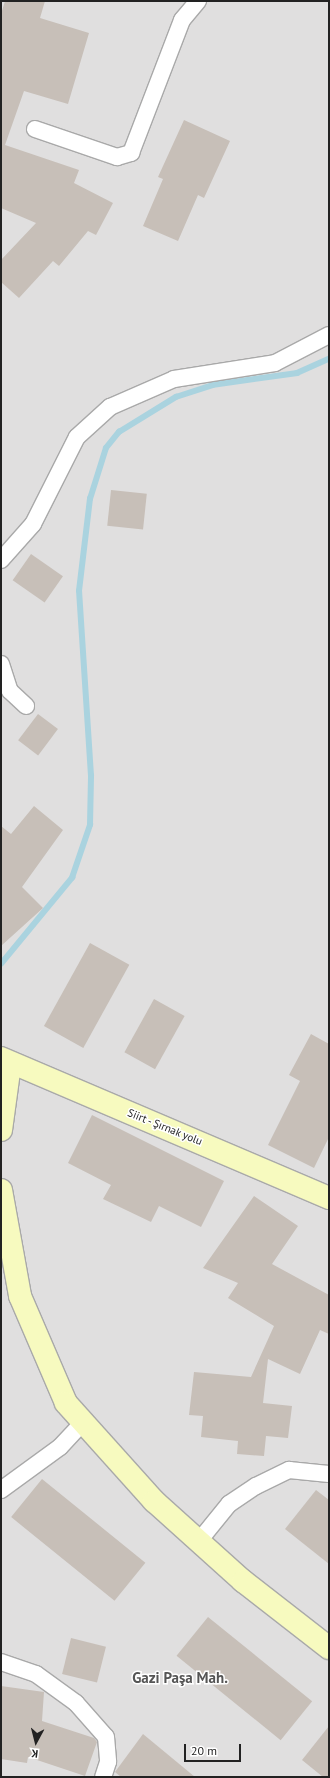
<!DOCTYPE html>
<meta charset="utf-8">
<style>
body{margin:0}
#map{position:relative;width:330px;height:1778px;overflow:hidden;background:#f2efe9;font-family:"PT Sans",sans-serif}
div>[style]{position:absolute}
.residential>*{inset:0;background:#e0dfdf;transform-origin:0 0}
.stream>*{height:5.5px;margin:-2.75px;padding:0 2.75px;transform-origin:2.75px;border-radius:2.75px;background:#aad3df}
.building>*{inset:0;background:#c7bfb8;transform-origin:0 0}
.roads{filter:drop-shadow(1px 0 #a9a9a9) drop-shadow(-1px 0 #a9a9a9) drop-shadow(0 1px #a9a9a9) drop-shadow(0 -1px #a9a9a9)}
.street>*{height:16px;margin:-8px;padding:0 8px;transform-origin:8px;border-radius:8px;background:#fff}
.secondary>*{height:22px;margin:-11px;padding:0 11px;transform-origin:11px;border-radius:11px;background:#f7fabf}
span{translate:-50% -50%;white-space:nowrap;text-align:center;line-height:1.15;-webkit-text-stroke:3px #fff;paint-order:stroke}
.street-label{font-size:11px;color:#222}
.district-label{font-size:15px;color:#555;font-weight:700}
.frame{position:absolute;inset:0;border:2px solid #222;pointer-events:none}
.north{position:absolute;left:16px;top:1722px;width:40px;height:40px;-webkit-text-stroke:3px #fff;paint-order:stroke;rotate:187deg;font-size:11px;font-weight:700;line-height:16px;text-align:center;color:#222}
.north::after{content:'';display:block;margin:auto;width:14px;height:18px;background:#222;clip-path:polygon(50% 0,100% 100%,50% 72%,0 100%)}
.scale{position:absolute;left:184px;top:1744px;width:57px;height:18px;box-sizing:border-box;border:2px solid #222;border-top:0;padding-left:5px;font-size:12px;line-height:14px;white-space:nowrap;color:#222;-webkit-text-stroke:3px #fff;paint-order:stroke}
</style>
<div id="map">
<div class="residential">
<i style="left:1px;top:1px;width:328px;height:1776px"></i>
</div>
<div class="stream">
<i style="left:1px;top:964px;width:112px;rotate:-50.5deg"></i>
<i style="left:72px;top:878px;width:56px;rotate:-71.2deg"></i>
<i style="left:90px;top:825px;width:49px;rotate:-88.8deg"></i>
<i style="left:91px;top:776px;width:185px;rotate:-93.7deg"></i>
<i style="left:79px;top:591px;width:93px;rotate:-83.2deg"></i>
<i style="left:90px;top:499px;width:53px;rotate:-72.6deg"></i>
<i style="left:106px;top:448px;width:21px;rotate:-51deg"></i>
<i style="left:119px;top:432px;width:67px;rotate:-31.6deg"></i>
<i style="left:176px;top:397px;width:38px;rotate:-18deg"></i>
<i style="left:212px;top:385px;width:86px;rotate:-8deg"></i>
<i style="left:297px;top:373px;width:35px;rotate:-24deg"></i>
</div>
<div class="building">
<i style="clip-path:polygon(5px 1px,45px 1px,40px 18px,89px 33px,68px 104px,24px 91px,5px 145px,79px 170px,74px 183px,113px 203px,96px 235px,88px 231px,59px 266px,53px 261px,19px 298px,1px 282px,1px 260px,36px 223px,1px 208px,1px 14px)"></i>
<i style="clip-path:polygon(184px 120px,230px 141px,204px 198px,198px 195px,178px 241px,143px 226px,163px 179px,158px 177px)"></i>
<i style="left:111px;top:490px;width:36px;height:36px;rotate:6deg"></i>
<i style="left:31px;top:554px;width:39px;height:32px;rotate:35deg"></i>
<i style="left:38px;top:714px;width:25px;height:33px;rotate:37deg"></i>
<i style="clip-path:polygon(34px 806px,63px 830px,22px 887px,43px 908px,1px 946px,1px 826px,11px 834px)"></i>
<i style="left:90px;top:943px;width:45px;height:95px;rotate:29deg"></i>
<i style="left:154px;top:999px;width:35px;height:61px;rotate:29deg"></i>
<i style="clip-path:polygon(311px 1034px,329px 1044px,329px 1137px,314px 1168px,268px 1145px,300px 1081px,289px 1075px)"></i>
<i style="clip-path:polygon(92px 1115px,224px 1181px,201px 1227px,159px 1206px,151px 1222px,103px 1199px,111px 1185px,68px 1163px)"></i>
<i style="clip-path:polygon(254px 1196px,298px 1226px,272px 1264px,329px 1295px,329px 1334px,320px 1330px,300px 1374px,268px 1359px,263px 1403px,292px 1406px,288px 1438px,266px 1436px,264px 1456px,237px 1454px,238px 1441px,201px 1437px,203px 1416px,189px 1415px,194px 1372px,251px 1377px,274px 1326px,228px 1298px,238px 1283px,203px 1268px)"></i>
<i style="left:42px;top:1479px;width:133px;height:49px;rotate:39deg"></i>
<i style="clip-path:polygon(316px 1490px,329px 1500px,329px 1564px,285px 1529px)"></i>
<i style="left:208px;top:1617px;width:134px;height:50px;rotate:39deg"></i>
<i style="left:71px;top:1638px;width:36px;height:37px;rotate:14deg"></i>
<i style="clip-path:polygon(1px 1686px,44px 1692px,42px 1721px,94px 1738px,97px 1742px,85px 1776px,28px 1757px,27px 1763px,1px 1759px)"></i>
<i style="clip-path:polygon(329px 1726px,329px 1777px,323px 1777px,302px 1760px)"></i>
<i style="clip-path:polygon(143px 1734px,195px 1777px,121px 1777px,115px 1772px)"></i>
</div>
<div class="roads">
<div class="street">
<i style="left:35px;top:129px;width:87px;rotate:18.9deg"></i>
<i style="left:117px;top:157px;width:15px;rotate:-16deg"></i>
<i style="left:131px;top:153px;width:142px;rotate:-69deg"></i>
<i style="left:182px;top:20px;width:25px;rotate:-50deg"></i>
<i style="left:1px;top:560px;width:48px;rotate:-48.4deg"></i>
<i style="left:33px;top:524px;width:97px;rotate:-63.2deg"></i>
<i style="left:77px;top:437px;width:45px;rotate:-42.3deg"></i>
<i style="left:110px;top:407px;width:70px;rotate:-23.6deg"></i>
<i style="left:174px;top:379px;width:102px;rotate:-9deg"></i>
<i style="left:275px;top:363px;width:61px;rotate:-27.4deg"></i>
<i style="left:1px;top:664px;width:28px;rotate:72deg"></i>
<i style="left:10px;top:691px;width:22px;rotate:43deg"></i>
<i style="left:1px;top:1490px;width:73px;rotate:-36.1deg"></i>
<i style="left:60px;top:1447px;width:34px;rotate:-47deg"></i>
<i style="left:199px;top:1541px;width:48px;rotate:-51deg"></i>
<i style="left:229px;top:1504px;width:32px;rotate:-34deg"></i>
<i style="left:256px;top:1486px;width:37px;rotate:-26deg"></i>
<i style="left:289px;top:1470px;width:40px;rotate:5.7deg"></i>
<i style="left:1px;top:1662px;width:37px;rotate:19deg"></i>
<i style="left:36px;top:1674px;width:49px;rotate:35.9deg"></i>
<i style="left:76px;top:1703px;width:45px;rotate:48.6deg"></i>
<i style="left:106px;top:1737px;width:25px;rotate:85deg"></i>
<i style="left:108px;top:1762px;width:16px;rotate:108deg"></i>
</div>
<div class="secondary">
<i style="left:1px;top:1058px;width:357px;rotate:23.1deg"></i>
<i style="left:1px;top:1130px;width:67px;rotate:-82.2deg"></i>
<i style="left:1px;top:1190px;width:108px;rotate:79.8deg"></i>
<i style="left:20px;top:1296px;width:116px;rotate:66.7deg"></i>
<i style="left:66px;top:1403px;width:132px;rotate:48.1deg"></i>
<i style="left:154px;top:1501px;width:120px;rotate:42deg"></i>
<i style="left:243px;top:1581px;width:109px;rotate:37.9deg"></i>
</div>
</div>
<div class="street-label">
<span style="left:165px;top:1127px;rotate:22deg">Siirt - Şırnak yolu</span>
</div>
<div class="district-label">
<span style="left:180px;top:1678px">Gazi Paşa Mah.</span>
</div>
<div class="frame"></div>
<div class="north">K</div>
<div class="scale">20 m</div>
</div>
